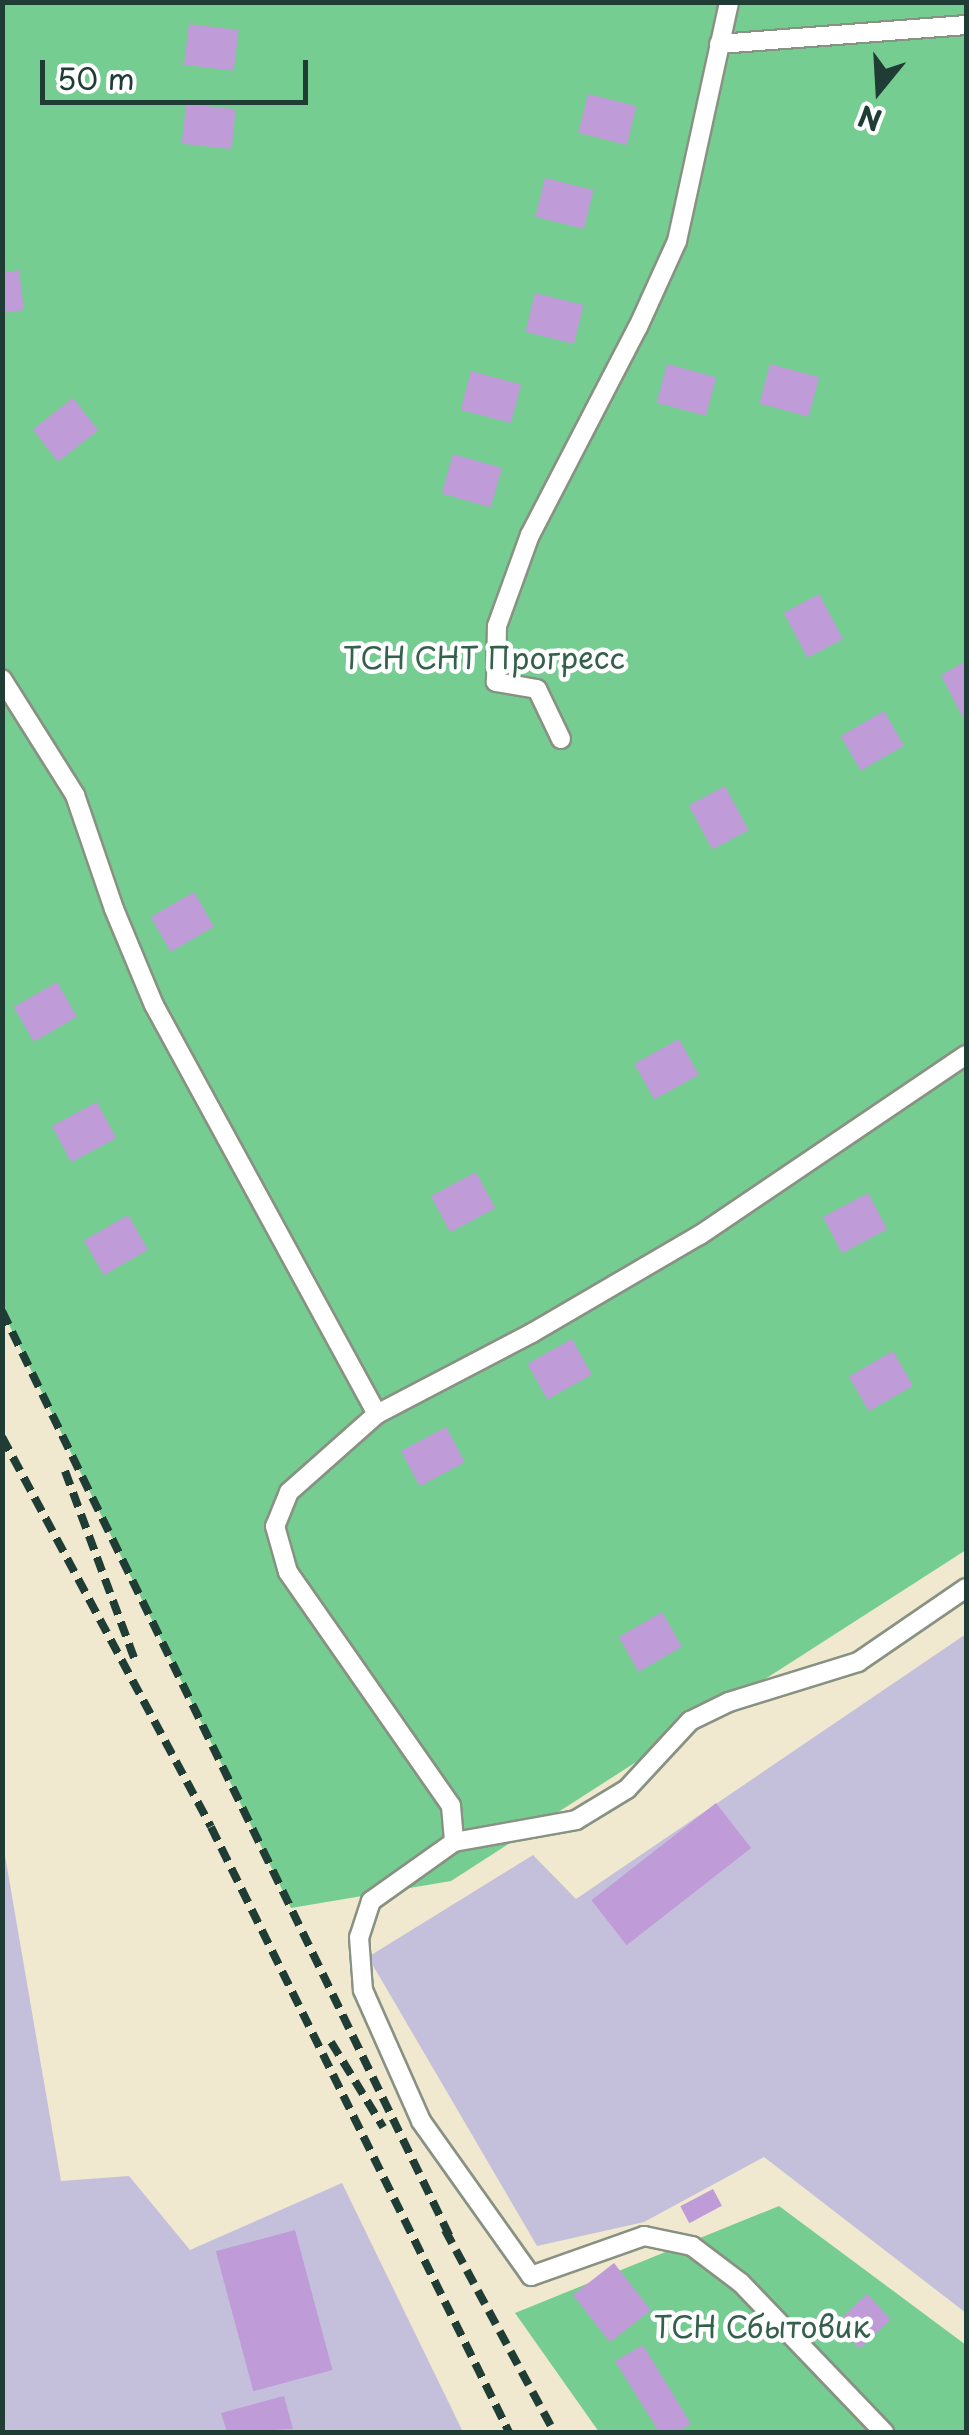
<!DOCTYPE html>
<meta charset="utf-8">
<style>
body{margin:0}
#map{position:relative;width:969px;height:2435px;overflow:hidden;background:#f0e8cf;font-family:"Playpen Sans",sans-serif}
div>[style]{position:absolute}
.industrial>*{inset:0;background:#c4c0db}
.green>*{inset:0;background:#75cd92}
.building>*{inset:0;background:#bf9bd8;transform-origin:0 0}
.roads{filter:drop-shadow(2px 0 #889282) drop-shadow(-2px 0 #889282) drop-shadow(0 2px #889282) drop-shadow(0 -2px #889282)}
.lane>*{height:18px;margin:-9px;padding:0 9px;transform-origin:9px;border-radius:9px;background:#fff}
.rail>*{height:8px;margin-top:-4px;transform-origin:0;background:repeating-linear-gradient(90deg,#1f3d34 0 15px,transparent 0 23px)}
span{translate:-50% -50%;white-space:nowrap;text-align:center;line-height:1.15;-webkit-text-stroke:9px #fff;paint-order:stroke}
.park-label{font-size:30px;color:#34614c}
.frame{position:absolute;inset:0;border:5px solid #1f3d34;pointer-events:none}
.north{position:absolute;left:829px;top:40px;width:100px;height:100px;-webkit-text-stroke:8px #fff;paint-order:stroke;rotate:198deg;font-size:28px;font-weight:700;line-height:40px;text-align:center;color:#1f3d34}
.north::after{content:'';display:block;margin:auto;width:35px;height:45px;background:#1f3d34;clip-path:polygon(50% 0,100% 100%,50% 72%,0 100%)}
.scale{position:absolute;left:40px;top:60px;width:268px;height:45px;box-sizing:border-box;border:5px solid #1f3d34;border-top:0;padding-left:12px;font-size:30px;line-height:35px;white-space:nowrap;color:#1f3d34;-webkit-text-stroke:8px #fff;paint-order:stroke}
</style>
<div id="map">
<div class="industrial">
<i style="clip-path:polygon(966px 1634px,966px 2313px,764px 2157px,644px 2222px,537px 2246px,368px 1957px,533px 1855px,576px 1899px)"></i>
<i style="clip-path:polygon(2px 1838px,61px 2181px,129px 2176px,190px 2250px,342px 2183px,463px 2432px,3px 2432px)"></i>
</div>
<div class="green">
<i style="clip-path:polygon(3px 3px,966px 3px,966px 1550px,451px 1881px,291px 1908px,3px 1312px)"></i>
<i style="clip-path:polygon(779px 2206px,966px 2345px,966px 2432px,599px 2432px,515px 2313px)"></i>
</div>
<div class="building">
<i style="left:189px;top:24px;width:50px;height:41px;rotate:7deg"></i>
<i style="left:588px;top:94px;width:50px;height:40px;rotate:14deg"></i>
<i style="left:186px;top:104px;width:50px;height:40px;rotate:6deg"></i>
<i style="left:545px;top:178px;width:50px;height:40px;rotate:14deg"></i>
<i style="clip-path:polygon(19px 270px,24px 310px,2px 313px,2px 273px)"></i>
<i style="left:535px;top:293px;width:50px;height:40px;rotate:14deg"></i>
<i style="left:667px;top:364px;width:51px;height:40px;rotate:15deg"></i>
<i style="left:770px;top:364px;width:51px;height:41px;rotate:15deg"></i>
<i style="left:471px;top:371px;width:52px;height:40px;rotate:15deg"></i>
<i style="left:73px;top:398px;width:41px;height:51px;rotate:52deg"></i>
<i style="left:453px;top:454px;width:51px;height:41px;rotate:16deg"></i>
<i style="left:819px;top:594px;width:51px;height:40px;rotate:62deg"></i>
<i style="clip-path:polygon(966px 661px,966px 724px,941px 675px)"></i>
<i style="left:884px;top:711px;width:40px;height:50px;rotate:60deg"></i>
<i style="left:725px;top:786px;width:50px;height:41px;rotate:62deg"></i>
<i style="left:194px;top:892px;width:40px;height:50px;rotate:60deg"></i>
<i style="left:57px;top:982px;width:40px;height:50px;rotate:60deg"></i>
<i style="left:679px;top:1039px;width:41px;height:51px;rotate:61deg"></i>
<i style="left:97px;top:1102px;width:41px;height:51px;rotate:62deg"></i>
<i style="left:476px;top:1172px;width:41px;height:51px;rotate:62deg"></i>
<i style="left:868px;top:1193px;width:41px;height:51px;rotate:62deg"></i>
<i style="left:128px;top:1215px;width:40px;height:51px;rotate:60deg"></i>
<i style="left:572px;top:1339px;width:41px;height:51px;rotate:61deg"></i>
<i style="left:893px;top:1351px;width:40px;height:51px;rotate:60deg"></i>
<i style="left:446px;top:1427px;width:40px;height:51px;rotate:62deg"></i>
<i style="left:662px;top:1612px;width:40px;height:50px;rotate:60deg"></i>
<i style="left:716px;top:1803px;width:57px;height:158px;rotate:52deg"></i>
<i style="left:713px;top:2189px;width:19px;height:37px;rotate:62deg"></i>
<i style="left:295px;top:2230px;width:145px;height:82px;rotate:75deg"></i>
<i style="left:614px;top:2263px;width:60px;height:52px;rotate:52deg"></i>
<i style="left:867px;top:2294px;width:35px;height:43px;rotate:47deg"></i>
<i style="clip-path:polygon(643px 2345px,691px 2424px,677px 2432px,659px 2432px,615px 2361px)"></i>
<i style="clip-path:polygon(284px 2396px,293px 2429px,227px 2432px,221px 2413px)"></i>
</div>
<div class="roads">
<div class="lane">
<i style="left:719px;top:44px;width:248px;rotate:-4.4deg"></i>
<i style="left:2px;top:679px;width:137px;rotate:57.8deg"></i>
<i style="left:75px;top:795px;width:120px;rotate:71.1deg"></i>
<i style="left:114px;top:909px;width:104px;rotate:67.4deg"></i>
<i style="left:154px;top:1005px;width:466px;rotate:61.4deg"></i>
<i style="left:377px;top:1414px;width:118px;rotate:138.4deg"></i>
<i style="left:289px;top:1492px;width:37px;rotate:112deg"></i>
<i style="left:275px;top:1526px;width:48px;rotate:74.2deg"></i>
<i style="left:288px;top:1572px;width:285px;rotate:55.1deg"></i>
<i style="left:451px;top:1806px;width:36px;rotate:85deg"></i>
<i style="left:454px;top:1842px;width:102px;rotate:144.6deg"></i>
<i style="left:371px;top:1901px;width:38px;rotate:108deg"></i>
<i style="left:359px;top:1937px;width:53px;rotate:85.7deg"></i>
<i style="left:363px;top:1990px;width:143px;rotate:66.1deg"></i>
<i style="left:421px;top:2121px;width:190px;rotate:54.6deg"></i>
<i style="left:531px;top:2276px;width:120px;rotate:-19.5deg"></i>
<i style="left:644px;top:2236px;width:49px;rotate:11.8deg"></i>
<i style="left:692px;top:2246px;width:61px;rotate:37.1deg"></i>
<i style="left:741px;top:2283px;width:207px;rotate:46.2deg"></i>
<i style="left:561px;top:739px;width:55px;rotate:-115.6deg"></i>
<i style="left:537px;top:689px;width:42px;rotate:-170.3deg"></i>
<i style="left:496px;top:682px;width:56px;rotate:-89deg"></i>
<i style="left:497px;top:626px;width:97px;rotate:-70.1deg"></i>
<i style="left:530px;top:535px;width:234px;rotate:-62.6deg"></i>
<i style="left:638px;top:327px;width:94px;rotate:-65.6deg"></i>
<i style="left:677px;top:241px;width:245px;rotate:-77.7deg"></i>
<i style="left:377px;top:1414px;width:175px;rotate:-27.6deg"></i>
<i style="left:532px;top:1333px;width:194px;rotate:-30.3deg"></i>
<i style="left:700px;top:1235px;width:321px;rotate:-34.1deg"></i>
<i style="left:454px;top:1842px;width:124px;rotate:-10.2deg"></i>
<i style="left:576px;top:1820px;width:60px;rotate:-31.3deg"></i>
<i style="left:627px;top:1789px;width:93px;rotate:-47.2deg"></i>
<i style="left:690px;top:1721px;width:43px;rotate:-26deg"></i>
<i style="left:729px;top:1702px;width:135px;rotate:-17.2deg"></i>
<i style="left:858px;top:1662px;width:131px;rotate:-34.4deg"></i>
</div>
</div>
<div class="rail">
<i style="left:2px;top:1311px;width:1033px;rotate:64.18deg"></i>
<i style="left:2px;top:1437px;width:442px;rotate:61.8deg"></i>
<i style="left:211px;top:1827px;width:674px;rotate:63.78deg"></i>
<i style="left:65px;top:1471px;width:205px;rotate:69.7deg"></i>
<i style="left:331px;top:2042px;width:100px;rotate:58.5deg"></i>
<i style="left:445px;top:2230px;width:230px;rotate:61.6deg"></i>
</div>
<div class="park-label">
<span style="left:484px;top:657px">ТСН СНТ Прогресс</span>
<span style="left:762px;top:2326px">ТСН Сбытовик</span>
</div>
<div class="frame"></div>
<div class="north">N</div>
<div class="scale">50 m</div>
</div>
